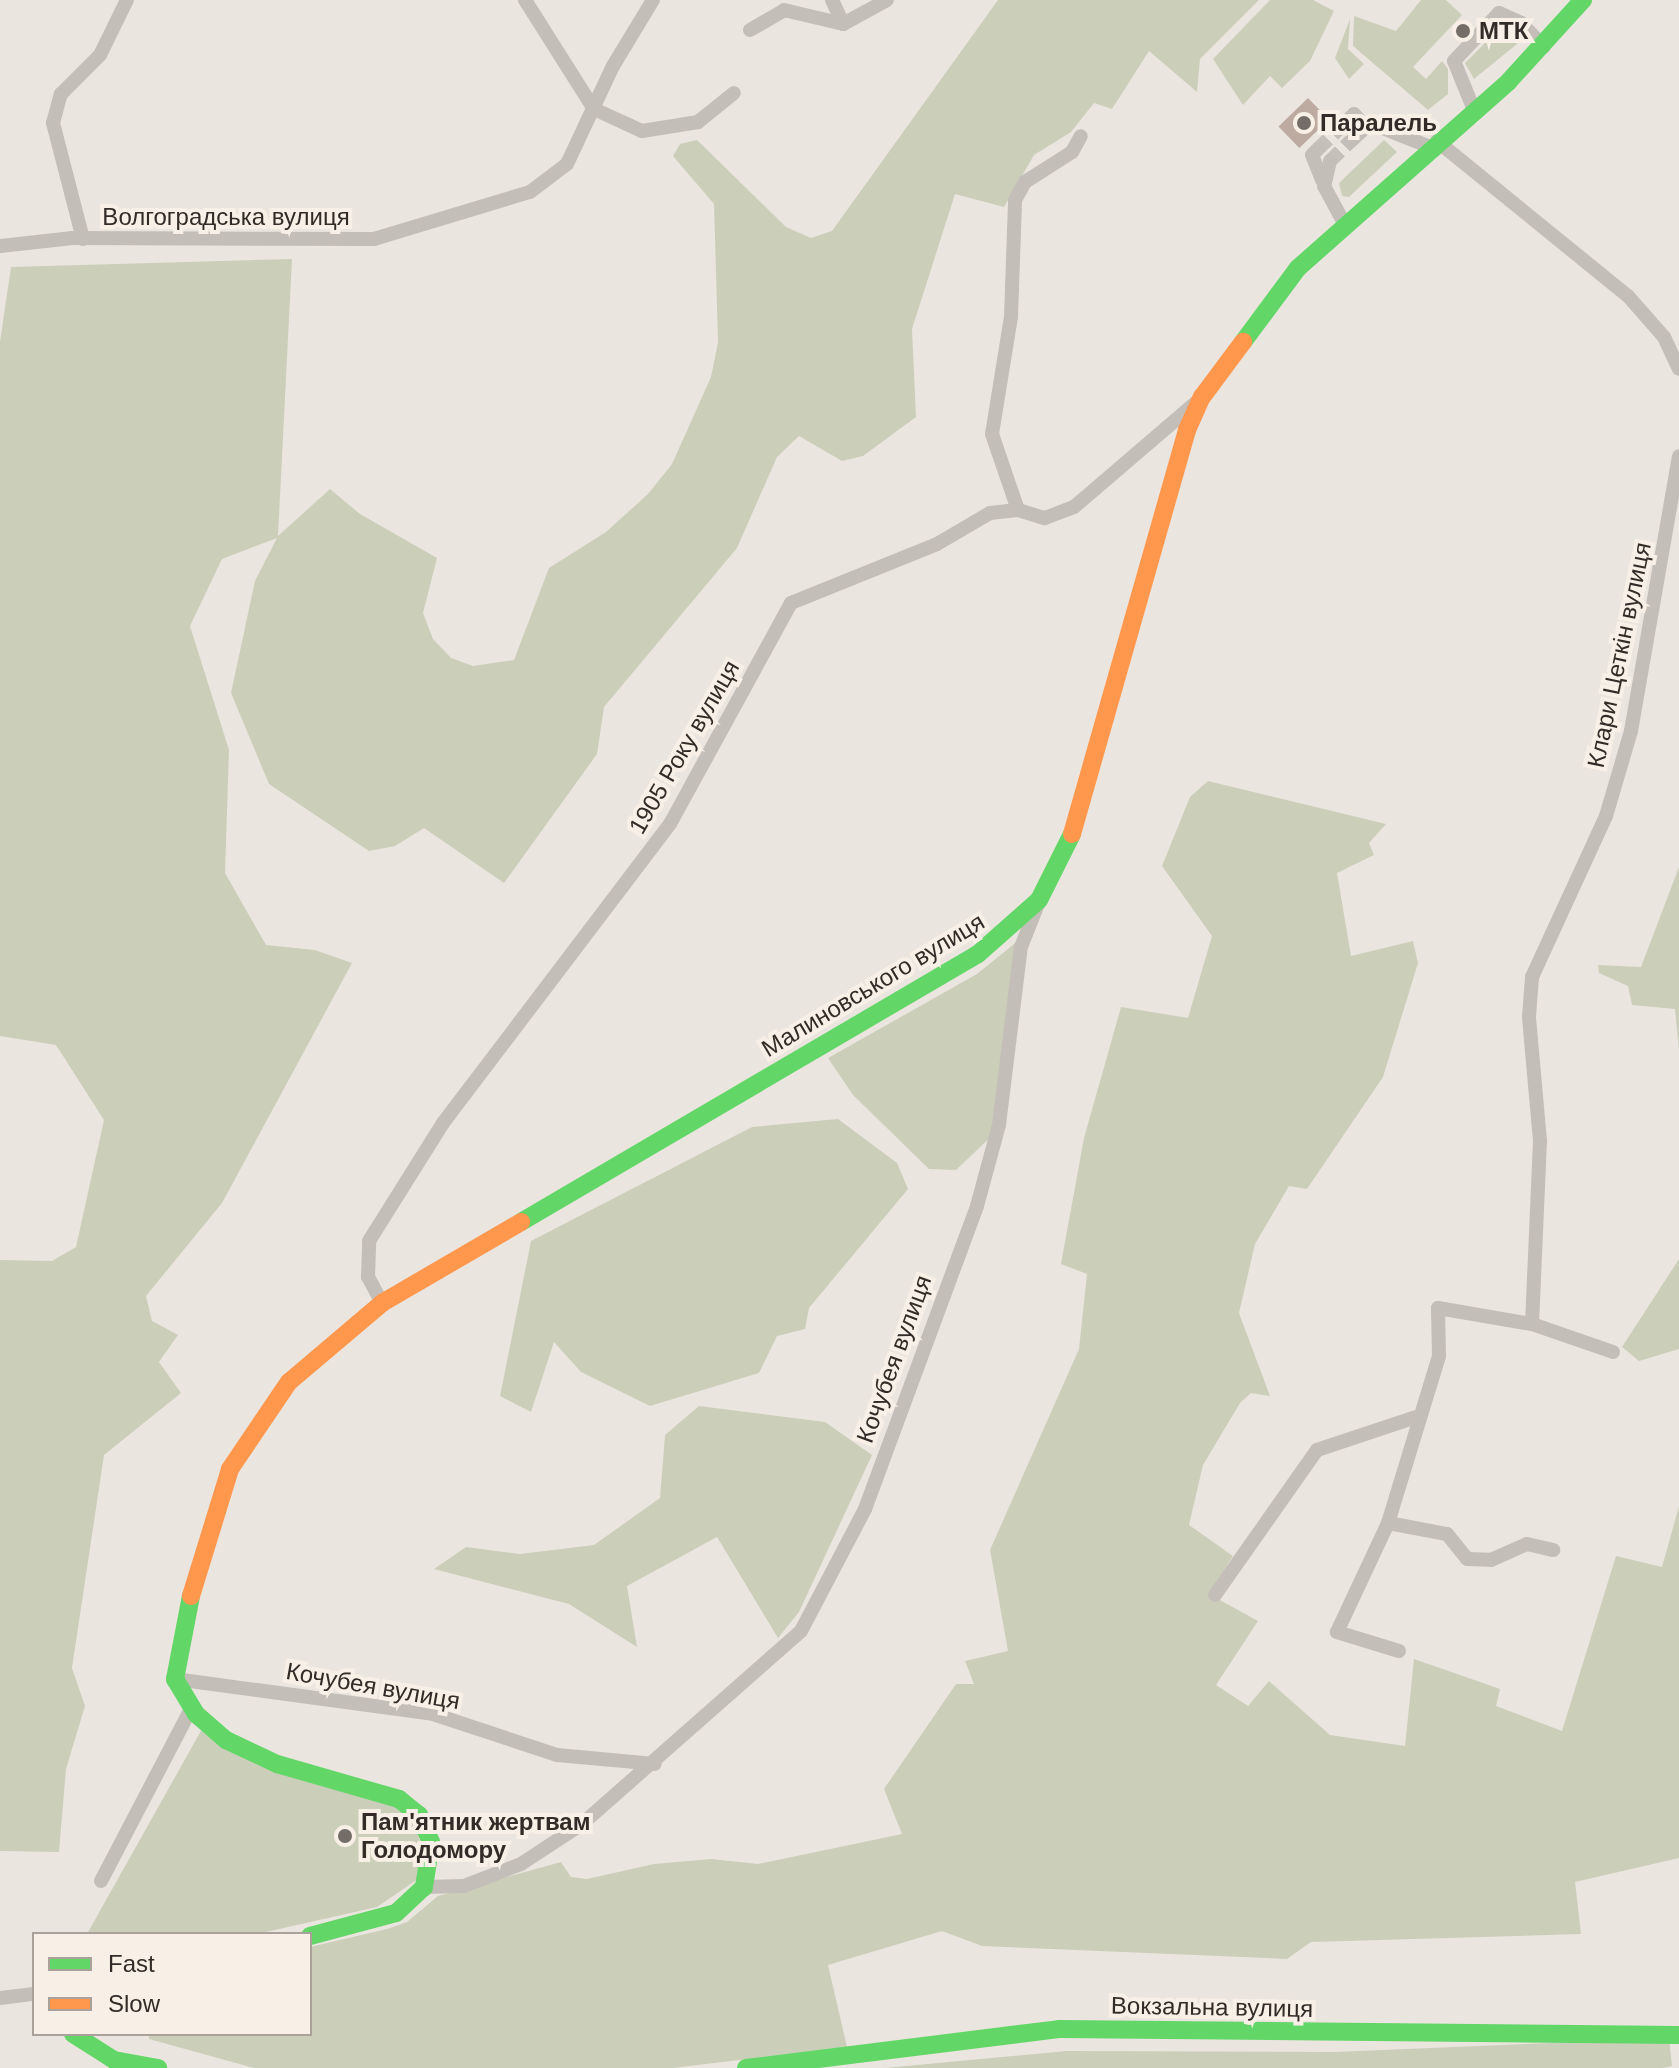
<!DOCTYPE html>
<meta charset="utf-8">
<style>
body{margin:0}
#map{position:relative;width:1679px;height:2068px;overflow:hidden;background:#ebe5df;font-family:Helvetica,sans-serif}
div>[style]{position:absolute}
.green>*{inset:0;background:#cbcfba}
.building>*{inset:0;background:#bdaba1;transform-origin:0 0}
.street-tunnel>*{height:14px;margin-top:-7px;transform-origin:0;background:repeating-linear-gradient(90deg,#c6c0ba 0 14px,transparent 0 21px)}
.street>*{height:14px;margin:-7px;padding:0 7px;transform-origin:7px;border-radius:7px;background:#c4beb8}
.fast>*{height:18px;margin:-9px;padding:0 9px;transform-origin:9px;border-radius:9px;background:#63d668}
.slow>*{height:18px;margin:-9px;padding:0 9px;transform-origin:9px;border-radius:9px;background:#ff974d}
.dots>*{width:22px;height:22px;translate:-50% -50%;box-sizing:border-box;border:4px solid #f8f0e6;border-radius:50%}
span{translate:-50% -50%;white-space:nowrap;text-align:center;line-height:1.15;-webkit-text-stroke:8px #f8f0e6;paint-order:stroke}
.poi-label{font-size:24px;color:#332b27;font-weight:700}
.left{translate:0 -50%;text-align:left}
.street-label{font-size:24px;color:#332b27}
.legend{position:absolute;left:32px;top:1932px;width:280px;height:104px;box-sizing:border-box;background:#f8f0e6;border:2px solid #a9a19a;margin:0;padding:10px 14px;list-style:none;font-size:24px;color:#332b27}
.legend li{display:flex;align-items:center;gap:16px;height:40px}
.legend b{width:40px;border:2px solid #a9a19a}
</style>
<div id="map">
<div class="green">
<i style="clip-path:polygon(998px 0,1259px 0,1200px 59px,1197px 92px,1149px 51px,1112px 109px,1094px 103px,1071px 132px,1034px 155px,1004px 207px,955px 194px,912px 329px,916px 417px,863px 456px,842px 461px,799px 436px,777px 457px,737px 548px,604px 707px,597px 754px,504px 883px,424px 828px,395px 846px,369px 851px,269px 784px,231px 693px,255px 581px,277px 538px,222px 559px,190px 626px,229px 750px,225px 873px,266px 945px,315px 950px,352px 963px,222px 1203px,146px 1296px,152px 1321px,178px 1335px,159px 1362px,181px 1393px,104px 1455px,72px 1668px,85px 1706px,66px 1769px,59px 1852px,0 1851px,0 1260px,52px 1261px,76px 1247px,104px 1120px,56px 1045px,0 1036px,0 342px,11px 267px,292px 259px,278px 536px,330px 489px,360px 514px,437px 558px,423px 613px,433px 639px,451px 658px,473px 666px,514px 660px,549px 568px,606px 532px,648px 494px,672px 464px,711px 377px,718px 342px,714px 204px,673px 156px,680px 144px,697px 140px,786px 227px,811px 238px,832px 231px)"></i>
<i style="clip-path:polygon(1270px 0,1313px 0,1334px 11px,1310px 61px,1282px 88px,1270px 76px,1243px 105px,1213px 59px)"></i>
<i style="clip-path:polygon(1421px 0,1446px 0,1462px 15px,1413px 67px,1426px 79px,1442px 61px,1448px 69px,1448px 94px,1428px 110px,1353px 46px,1354px 16px,1396px 31px)"></i>
<i style="clip-path:polygon(1350px 19px,1348px 49px,1364px 64px,1349px 79px,1335px 58px)"></i>
<i style="clip-path:polygon(1497px 31px,1509px 31px,1517px 44px,1474px 79px,1465px 63px)"></i>
<i style="clip-path:polygon(1384px 140px,1397px 152px,1349px 197px,1342px 196px,1339px 183px)"></i>
<i style="clip-path:polygon(1208px 781px,1386px 824px,1369px 843px,1374px 855px,1337px 873px,1351px 956px,1413px 941px,1418px 963px,1383px 1077px,1307px 1189px,1289px 1186px,1255px 1244px,1239px 1313px,1270px 1396px,1251px 1393px,1240px 1403px,1203px 1465px,1189px 1525px,1233px 1556px,1209px 1594px,1258px 1621px,1216px 1685px,1248px 1706px,1269px 1681px,1330px 1735px,1405px 1746px,1414px 1659px,1500px 1689px,1496px 1706px,1562px 1731px,1616px 1556px,1662px 1567px,1679px 1506px,1679px 1858px,1575px 1882px,1581px 1934px,1311px 1942px,1287px 1959px,982px 1946px,942px 1931px,828px 1965px,847px 2047px,673px 2068px,254px 2068px,149px 2039px,149px 2034px,310px 2034px,310px 1947px,387px 1929px,407px 1922px,438px 1896px,561px 1862px,571px 1877px,587px 1879px,654px 1864px,711px 1859px,758px 1864px,902px 1834px,884px 1789px,956px 1684px,974px 1684px,965px 1661px,1008px 1651px,990px 1550px,1079px 1349px,1087px 1274px,1061px 1264px,1084px 1138px,1121px 1007px,1188px 1018px,1212px 936px,1162px 866px,1190px 797px)"></i>
<i style="clip-path:polygon(1679px 867px,1679px 1049px,1675px 1009px,1632px 1005px,1628px 986px,1599px 973px,1598px 965px,1641px 967px)"></i>
<i style="clip-path:polygon(1020px 939px,995px 1133px,956px 1170px,929px 1169px,853px 1095px,828px 1058px,977px 974px)"></i>
<i style="clip-path:polygon(838px 1119px,897px 1163px,908px 1189px,809px 1308px,805px 1329px,777px 1336px,759px 1373px,650px 1406px,581px 1372px,554px 1342px,531px 1412px,500px 1396px,531px 1241px,752px 1127px)"></i>
<i style="clip-path:polygon(1679px 1259px,1679px 1349px,1639px 1361px,1622px 1347px)"></i>
<i style="clip-path:polygon(699px 1406px,825px 1422px,872px 1455px,799px 1612px,778px 1638px,717px 1537px,627px 1586px,637px 1647px,569px 1604px,434px 1569px,466px 1547px,520px 1554px,594px 1545px,660px 1498px,665px 1435px)"></i>
<i style="clip-path:polygon(202px 1729px,396px 1807px,414px 1822px,422px 1848px,418px 1879px,377px 1907px,257px 1934px,87px 1934px)"></i>
<i style="clip-path:polygon(1669px 2038px,1672px 2066px,1663px 2068px,885px 2068px,1067px 2051px,1334px 2052px)"></i>
</div>
<div class="building">
<i style="left:1308px;top:98px;width:30px;height:41px;rotate:46deg"></i>
</div>
<div class="street-tunnel">
<i style="left:1318px;top:149px;width:29px;rotate:-44deg"></i>
<i style="left:1330px;top:161px;width:29px;rotate:-44deg"></i>
</div>
<div class="street">
<i style="left:525px;top:0;width:129px;rotate:57.7deg"></i>
<i style="left:832px;top:0;width:26px;rotate:65deg"></i>
<i style="left:750px;top:30px;width:39px;rotate:-30deg"></i>
<i style="left:784px;top:10px;width:61px;rotate:13.3deg"></i>
<i style="left:843px;top:24px;width:50px;rotate:-28.6deg"></i>
<i style="left:594px;top:109px;width:53px;rotate:24.6deg"></i>
<i style="left:642px;top:131px;width:57px;rotate:-9.1deg"></i>
<i style="left:698px;top:122px;width:46px;rotate:-38.9deg"></i>
<i style="left:1474px;top:110px;width:53px;rotate:-112.2deg"></i>
<i style="left:1454px;top:61px;width:66px;rotate:-46.8deg"></i>
<i style="left:1499px;top:13px;width:24px;rotate:24deg"></i>
<i style="left:1521px;top:23px;width:33px;rotate:46deg"></i>
<i style="left:1339px;top:129px;width:21px;rotate:-45deg"></i>
<i style="left:1354px;top:114px;width:18px;rotate:47deg"></i>
<i style="left:1351px;top:141px;width:21px;rotate:-43deg"></i>
<i style="left:1366px;top:127px;width:14px"></i>
<i style="left:1380px;top:127px;width:54px;rotate:21.8deg"></i>
<i style="left:1437px;top:141px;width:246px;rotate:39.1deg"></i>
<i style="left:1628px;top:296px;width:55px;rotate:48.7deg"></i>
<i style="left:1664px;top:337px;width:35px;rotate:65deg"></i>
<i style="left:1318px;top:149px;width:8px;rotate:135deg"></i>
<i style="left:1312px;top:155px;width:27px;rotate:68deg"></i>
<i style="left:1330px;top:161px;width:26px;rotate:103deg"></i>
<i style="left:1324px;top:186px;width:42px;rotate:61.6deg"></i>
<i style="left:83px;top:239px;width:120px;rotate:-104.5deg"></i>
<i style="left:53px;top:123px;width:30px;rotate:-75deg"></i>
<i style="left:61px;top:94px;width:55px;rotate:-45deg"></i>
<i style="left:100px;top:55px;width:61px;rotate:-63.9deg"></i>
<i style="left:0;top:246px;width:73px;rotate:-6.3deg"></i>
<i style="left:73px;top:238px;width:301px;rotate:0.2deg"></i>
<i style="left:374px;top:239px;width:163px;rotate:-16.8deg"></i>
<i style="left:530px;top:192px;width:46px;rotate:-37.1deg"></i>
<i style="left:567px;top:164px;width:108px;rotate:-64.9deg"></i>
<i style="left:613px;top:66px;width:77px;rotate:-58.8deg"></i>
<i style="left:1018px;top:510px;width:80px;rotate:-108.9deg"></i>
<i style="left:992px;top:434px;width:119px;rotate:-80.8deg"></i>
<i style="left:1011px;top:317px;width:117px;rotate:-88deg"></i>
<i style="left:1015px;top:200px;width:21px;rotate:-61deg"></i>
<i style="left:1025px;top:182px;width:56px;rotate:-32.6deg"></i>
<i style="left:1072px;top:152px;width:18px;rotate:-61deg"></i>
<i style="left:382px;top:1303px;width:30px;rotate:-118deg"></i>
<i style="left:368px;top:1277px;width:36px;rotate:-88deg"></i>
<i style="left:369px;top:1241px;width:139px;rotate:-57.9deg"></i>
<i style="left:443px;top:1123px;width:375px;rotate:-52.8deg"></i>
<i style="left:670px;top:824px;width:252px;rotate:-61.3deg"></i>
<i style="left:791px;top:603px;width:157px;rotate:-22deg"></i>
<i style="left:937px;top:544px;width:61px;rotate:-30.3deg"></i>
<i style="left:990px;top:513px;width:28px;rotate:-6deg"></i>
<i style="left:1018px;top:510px;width:28px;rotate:17deg"></i>
<i style="left:1045px;top:518px;width:31px;rotate:-21deg"></i>
<i style="left:1074px;top:507px;width:165px;rotate:-40.6deg"></i>
<i style="left:1613px;top:1352px;width:86px;rotate:-160.9deg"></i>
<i style="left:1532px;top:1324px;width:183px;rotate:-87.5deg"></i>
<i style="left:1540px;top:1141px;width:124px;rotate:-95.1deg"></i>
<i style="left:1529px;top:1017px;width:40px;rotate:-85.7deg"></i>
<i style="left:1532px;top:977px;width:177px;rotate:-65.3deg"></i>
<i style="left:1606px;top:816px;width:89px;rotate:-73.6deg"></i>
<i style="left:1631px;top:731px;width:279px;rotate:-80.1deg"></i>
<i style="left:1388px;top:1523px;width:60px;rotate:10.6deg"></i>
<i style="left:1447px;top:1534px;width:32px;rotate:51deg"></i>
<i style="left:1467px;top:1559px;width:24px;rotate:2deg"></i>
<i style="left:1491px;top:1560px;width:39px;rotate:-24deg"></i>
<i style="left:1527px;top:1544px;width:27px;rotate:13deg"></i>
<i style="left:1215px;top:1595px;width:177px;rotate:-54.9deg"></i>
<i style="left:1317px;top:1450px;width:104px;rotate:-18.4deg"></i>
<i style="left:1399px;top:1651px;width:65px;rotate:-163deg"></i>
<i style="left:1337px;top:1632px;width:120px;rotate:-64.9deg"></i>
<i style="left:1388px;top:1523px;width:175px;rotate:-73deg"></i>
<i style="left:1439px;top:1356px;width:48px;rotate:-91.2deg"></i>
<i style="left:1438px;top:1308px;width:95px;rotate:9.7deg"></i>
<i style="left:175px;top:1679px;width:260px;rotate:7.7deg"></i>
<i style="left:433px;top:1714px;width:131px;rotate:18.3deg"></i>
<i style="left:557px;top:1755px;width:98px;rotate:5.2deg"></i>
<i style="left:101px;top:1881px;width:196px;rotate:-62.4deg"></i>
<i style="left:424px;top:1887px;width:40px;rotate:-1.4deg"></i>
<i style="left:464px;top:1886px;width:61px;rotate:-21.1deg"></i>
<i style="left:521px;top:1864px;width:73px;rotate:-33.3deg"></i>
<i style="left:582px;top:1824px;width:292px;rotate:-41.4deg"></i>
<i style="left:801px;top:1631px;width:138px;rotate:-62.3deg"></i>
<i style="left:865px;top:1509px;width:323px;rotate:-69.7deg"></i>
<i style="left:977px;top:1206px;width:84px;rotate:-74.8deg"></i>
<i style="left:999px;top:1125px;width:179px;rotate:-83deg"></i>
<i style="left:1021px;top:947px;width:46px;rotate:-68.4deg"></i>
<i style="left:0;top:1998px;width:34px;rotate:-7deg"></i>
</div>
<div class="fast">
<i style="left:1243px;top:342px;width:92px;rotate:-53.4deg"></i>
<i style="left:1298px;top:268px;width:282px;rotate:-41.5deg"></i>
<i style="left:1509px;top:81px;width:110px;rotate:-47.6deg"></i>
<i style="left:521px;top:1222px;width:530px;rotate:-30.39deg"></i>
<i style="left:978px;top:954px;width:81px;rotate:-41.5deg"></i>
<i style="left:1039px;top:900px;width:74px;rotate:-63.4deg"></i>
<i style="left:191px;top:1596px;width:85px;rotate:100.9deg"></i>
<i style="left:175px;top:1679px;width:41px;rotate:59deg"></i>
<i style="left:196px;top:1714px;width:40px;rotate:41deg"></i>
<i style="left:226px;top:1740px;width:56px;rotate:25.2deg"></i>
<i style="left:277px;top:1764px;width:127px;rotate:16deg"></i>
<i style="left:399px;top:1799px;width:26px;rotate:39deg"></i>
<i style="left:419px;top:1815px;width:30px;rotate:66deg"></i>
<i style="left:431px;top:1842px;width:46px;rotate:98.8deg"></i>
<i style="left:424px;top:1887px;width:38px;rotate:137deg"></i>
<i style="left:396px;top:1913px;width:89px;rotate:165deg"></i>
<i style="left:73px;top:2034px;width:49px;rotate:32.4deg"></i>
<i style="left:114px;top:2060px;width:45px;rotate:10.3deg"></i>
<i style="left:746px;top:2068px;width:315px;rotate:-7.1deg"></i>
<i style="left:1059px;top:2029px;width:620px;rotate:0.55deg"></i>
</div>
<div class="slow">
<i style="left:1072px;top:834px;width:420px;rotate:-74.1deg"></i>
<i style="left:1187px;top:430px;width:36px;rotate:-66deg"></i>
<i style="left:1202px;top:397px;width:69px;rotate:-53.3deg"></i>
<i style="left:191px;top:1596px;width:133px;rotate:-72.9deg"></i>
<i style="left:230px;top:1469px;width:105px;rotate:-55.9deg"></i>
<i style="left:289px;top:1382px;width:122px;rotate:-40.3deg"></i>
<i style="left:382px;top:1303px;width:161px;rotate:-30.2deg"></i>
</div>
<div class="dots">
<i style="left:1463px;top:31px;background:#736c67"></i>
<i style="left:1304px;top:123px;background:#736c67"></i>
<i style="left:345px;top:1836px;background:#736c67"></i>
</div>
<div class="poi-label">
<span class="left" style="left:1479px;top:31px">МТК</span>
<span class="left" style="left:1320px;top:123px">Паралель</span>
<span class="left" style="left:361px;top:1836px">Пам'ятник жертвам<br>Голодомору</span>
</div>
<div class="street-label">
<span style="left:226px;top:217px">Волгоградська вулиця</span>
<span style="left:1619px;top:655px;rotate:-78deg">Клари Цеткін вулиця</span>
<span style="left:684px;top:747px;rotate:-60deg">1905 Року вулиця</span>
<span style="left:873px;top:985px;rotate:-31deg">Малиновського вулиця</span>
<span style="left:894px;top:1359px;rotate:-70deg">Кочубея вулиця</span>
<span style="left:373px;top:1686px;rotate:10deg">Кочубея вулиця</span>
<span style="left:1212px;top:2007px;rotate:1deg">Вокзальна вулиця</span>
</div>
<ul class="legend">
<li><b style="height:10px;background:#63d668"></b>Fast</li>
<li><b style="height:10px;background:#ff974d"></b>Slow</li>
</ul>
</div>
